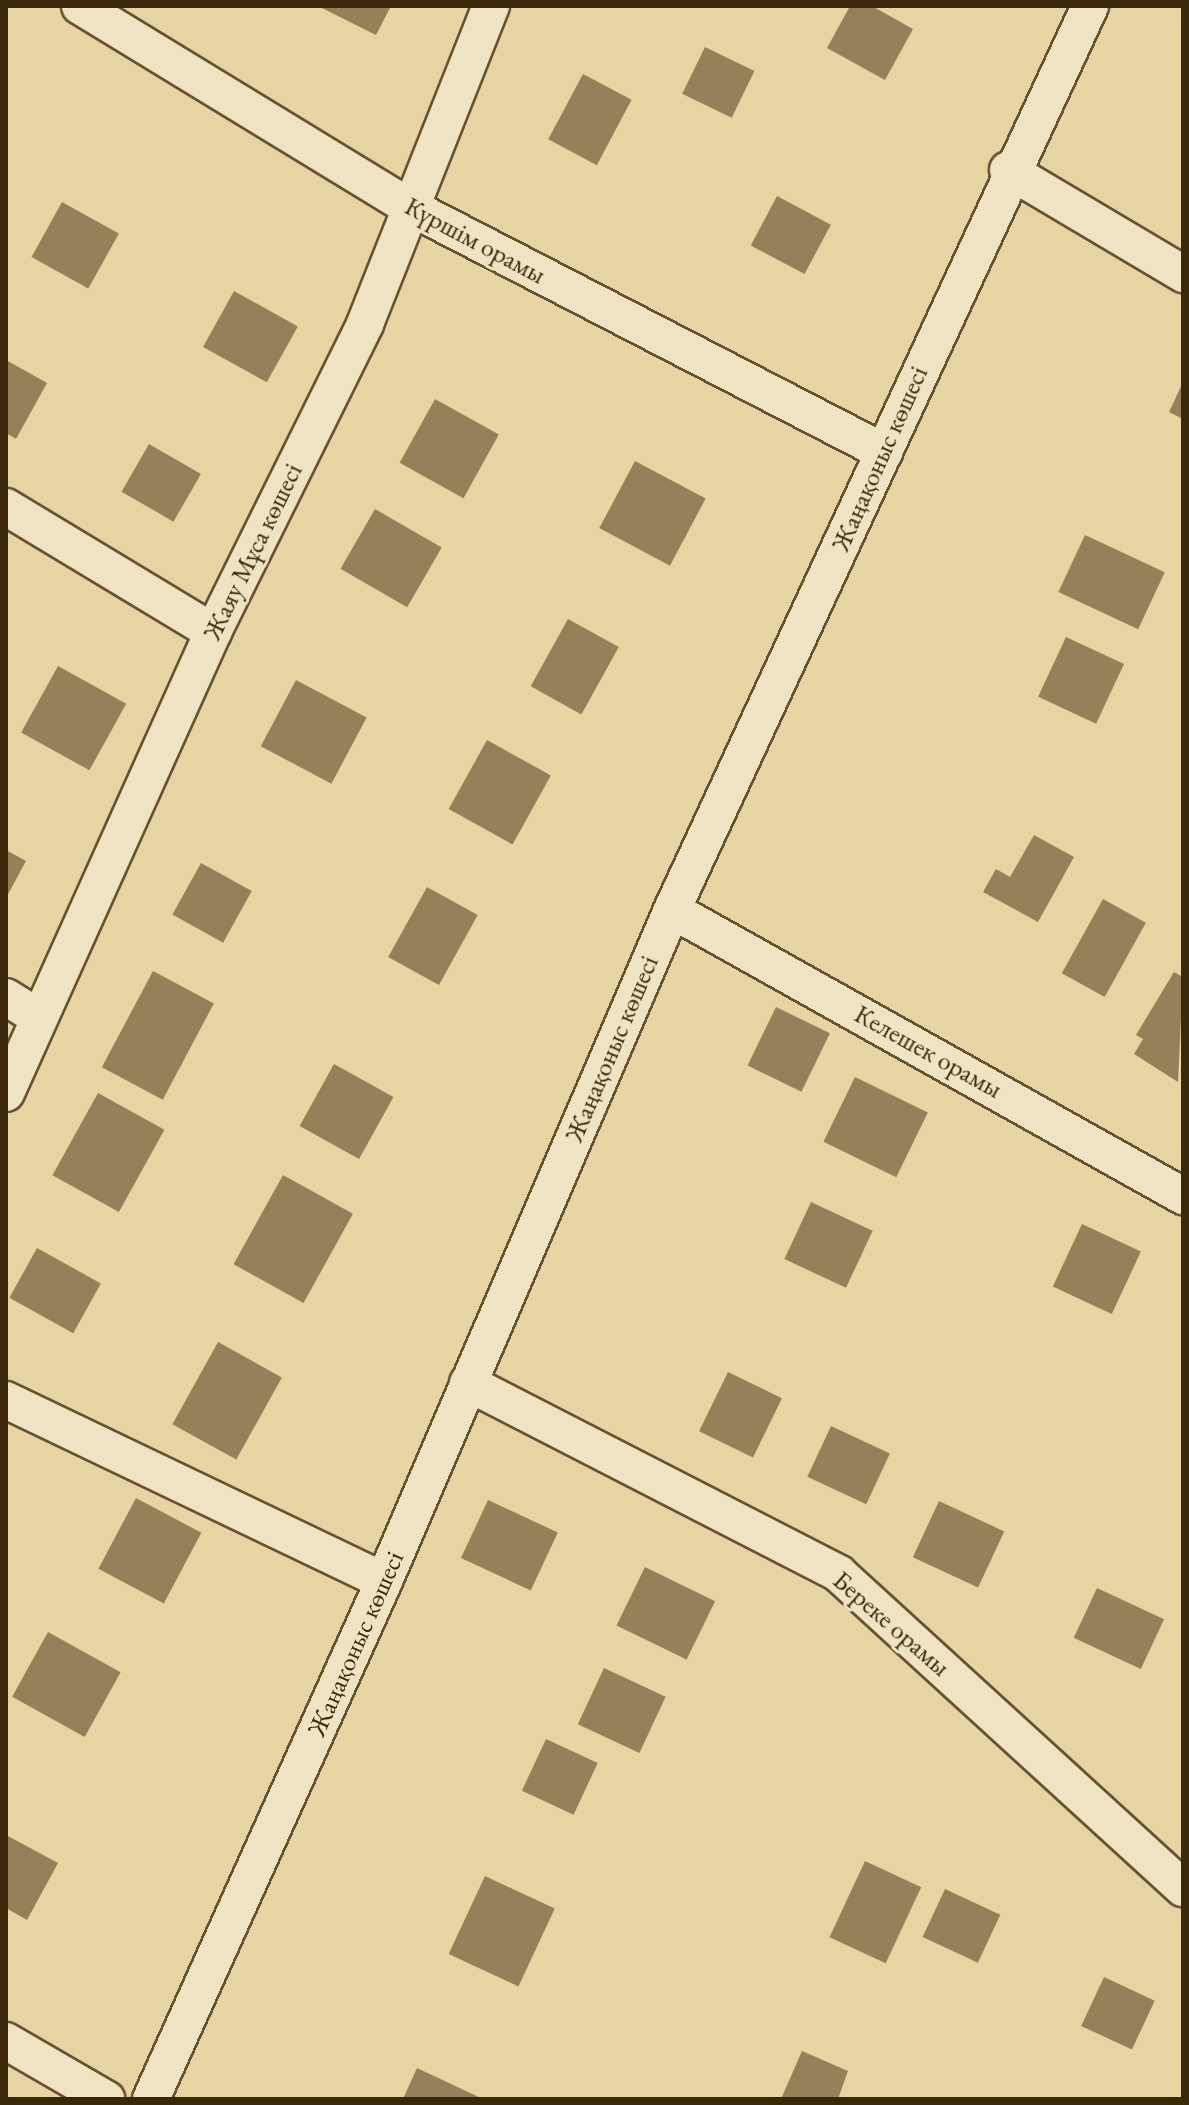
<!DOCTYPE html>
<meta charset="utf-8">
<style>
body{margin:0}
#map{position:relative;width:1189px;height:2105px;overflow:hidden;background:#e7d4a3;font-family:"EB Garamond",serif}
div>[style]{position:absolute}
.building>*{inset:0;background:#94815a;transform-origin:0 0}
.roads{filter:drop-shadow(2px 0 #665230) drop-shadow(-2px 0 #665230) drop-shadow(0 2px #665230) drop-shadow(0 -2px #665230)}
.minor>*{height:36px;margin:-18px;padding:0 18px;transform-origin:18px;border-radius:18px;background:#efe3c3}
span{translate:-50% -50%;white-space:nowrap;text-align:center;line-height:1.15;-webkit-text-stroke:6px #efe3c3;paint-order:stroke}
.street-label{font-size:26px;color:#3b270a}
.frame{position:absolute;inset:0;border:8px solid #3b270a;pointer-events:none}
</style>
<div id="map">
<div class="building">
<i style="clip-path:polygon(318px 6px,391px 6px,376px 35px)"></i>
<i style="clip-path:polygon(850px 6px,872px 6px,913px 29px,885px 80px,827px 48px)"></i>
<i style="left:705px;top:47px;width:55px;height:52px;rotate:26deg"></i>
<i style="left:583px;top:74px;width:55px;height:74px;rotate:28deg"></i>
<i style="left:777px;top:196px;width:61px;height:56px;rotate:28deg"></i>
<i style="left:62px;top:202px;width:65px;height:63px;rotate:29deg"></i>
<i style="left:234px;top:291px;width:73px;height:64px;rotate:29deg"></i>
<i style="clip-path:polygon(6px 360px,47px 383px,16px 439px,6px 433px)"></i>
<i style="clip-path:polygon(1183px 382px,1183px 419px,1169px 412px)"></i>
<i style="left:435px;top:399px;width:73px;height:73px;rotate:29deg"></i>
<i style="left:149px;top:444px;width:60px;height:55px;rotate:30deg"></i>
<i style="left:635px;top:461px;width:80px;height:76px;rotate:28deg"></i>
<i style="left:375px;top:509px;width:77px;height:69px;rotate:30deg"></i>
<i style="left:1085px;top:535px;width:88px;height:63px;rotate:25deg"></i>
<i style="left:568px;top:619px;width:58px;height:77px;rotate:29deg"></i>
<i style="left:1066px;top:637px;width:64px;height:66px;rotate:25deg"></i>
<i style="left:58px;top:666px;width:78px;height:76px;rotate:29deg"></i>
<i style="left:296px;top:680px;width:80px;height:75px;rotate:28deg"></i>
<i style="left:487px;top:740px;width:73px;height:79px;rotate:29deg"></i>
<i style="clip-path:polygon(1034px 835px,1074px 857px,1038px 922px,983px 892px,996px 869px,1010px 877px)"></i>
<i style="clip-path:polygon(6px 850px,26px 861px,6px 898px)"></i>
<i style="left:201px;top:863px;width:58px;height:59px;rotate:29deg"></i>
<i style="left:427px;top:887px;width:58px;height:80px;rotate:29deg"></i>
<i style="left:1103px;top:899px;width:49px;height:85px;rotate:29deg"></i>
<i style="left:153px;top:971px;width:69px;height:109px;rotate:28deg"></i>
<i style="clip-path:polygon(1174px 972px,1183px 977px,1178px 1082px,1134px 1054px,1143px 1039px,1136px 1035px)"></i>
<i style="left:776px;top:1007px;width:60px;height:65px;rotate:26deg"></i>
<i style="left:334px;top:1064px;width:68px;height:71px;rotate:29deg"></i>
<i style="left:855px;top:1077px;width:81px;height:72px;rotate:26deg"></i>
<i style="left:98px;top:1093px;width:76px;height:94px;rotate:29deg"></i>
<i style="left:283px;top:1175px;width:80px;height:102px;rotate:29deg"></i>
<i style="left:811px;top:1202px;width:68px;height:63px;rotate:25deg"></i>
<i style="left:1082px;top:1224px;width:65px;height:69px;rotate:25deg"></i>
<i style="left:37px;top:1248px;width:73px;height:57px;rotate:29deg"></i>
<i style="left:218px;top:1342px;width:73px;height:94px;rotate:29deg"></i>
<i style="left:728px;top:1372px;width:60px;height:66px;rotate:26deg"></i>
<i style="left:831px;top:1426px;width:65px;height:56px;rotate:25deg"></i>
<i style="left:136px;top:1498px;width:74px;height:80px;rotate:28deg"></i>
<i style="left:488px;top:1500px;width:77px;height:64px;rotate:25deg"></i>
<i style="left:939px;top:1501px;width:72px;height:62px;rotate:25deg"></i>
<i style="left:645px;top:1567px;width:78px;height:65px;rotate:26deg"></i>
<i style="left:1097px;top:1588px;width:74px;height:55px;rotate:25deg"></i>
<i style="left:48px;top:1632px;width:83px;height:74px;rotate:29deg"></i>
<i style="left:604px;top:1668px;width:68px;height:62px;rotate:25deg"></i>
<i style="left:546px;top:1739px;width:57px;height:57px;rotate:25deg"></i>
<i style="clip-path:polygon(6px 1835px,58px 1863px,27px 1920px,6px 1908px)"></i>
<i style="left:865px;top:1861px;width:62px;height:84px;rotate:25deg"></i>
<i style="left:485px;top:1876px;width:77px;height:86px;rotate:25deg"></i>
<i style="left:945px;top:1889px;width:61px;height:53px;rotate:25deg"></i>
<i style="left:1104px;top:1977px;width:56px;height:54px;rotate:25deg"></i>
<i style="clip-path:polygon(802px 2051px,848px 2071px,838px 2099px,781px 2099px)"></i>
<i style="clip-path:polygon(417px 2068px,483px 2099px,403px 2099px)"></i>
</div>
<div class="roads">
<div class="minor">
<i style="left:80px;top:6px;width:384px;rotate:31.4deg"></i>
<i style="left:408px;top:206px;width:536px;rotate:27.33deg"></i>
<i style="left:1008px;top:170px;width:204px;rotate:30.7deg"></i>
<i style="left:6px;top:507px;width:242px;rotate:31.1deg"></i>
<i style="left:672px;top:910px;width:586px;rotate:29.24deg"></i>
<i style="left:6px;top:997px;width:39px;rotate:32deg"></i>
<i style="left:6px;top:1093px;width:505px;rotate:-65.82deg"></i>
<i style="left:213px;top:632px;width:343px;rotate:-63.7deg"></i>
<i style="left:365px;top:324px;width:342px;rotate:-68.4deg"></i>
<i style="left:468px;top:1383px;width:417px;rotate:27.2deg"></i>
<i style="left:839px;top:1574px;width:466px;rotate:42.4deg"></i>
<i style="left:6px;top:1400px;width:419px;rotate:25.6deg"></i>
<i style="left:6px;top:2041px;width:116px;rotate:30.1deg"></i>
<i style="left:151px;top:2099px;width:568px;rotate:-65.78deg"></i>
<i style="left:384px;top:1581px;width:730px;rotate:-66.77deg"></i>
<i style="left:672px;top:910px;width:996px;rotate:-65.18deg"></i>
</div>
</div>
<div class="street-label">
<span style="left:475px;top:241px;rotate:28deg">Күршім орамы</span>
<span style="left:880px;top:459px;rotate:-66deg">Жаңақоныс көшесі</span>
<span style="left:253px;top:552px;rotate:-64deg">Жаяу Мұса көшесі</span>
<span style="left:612px;top:1049px;rotate:-67deg">Жаңақоныс көшесі</span>
<span style="left:928px;top:1052px;rotate:29deg">Келешек орамы</span>
<span style="left:891px;top:1624px;rotate:41deg">Береке орамы</span>
<span style="left:356px;top:1644px;rotate:-66deg">Жаңақоныс көшесі</span>
</div>
<div class="frame"></div>
</div>
